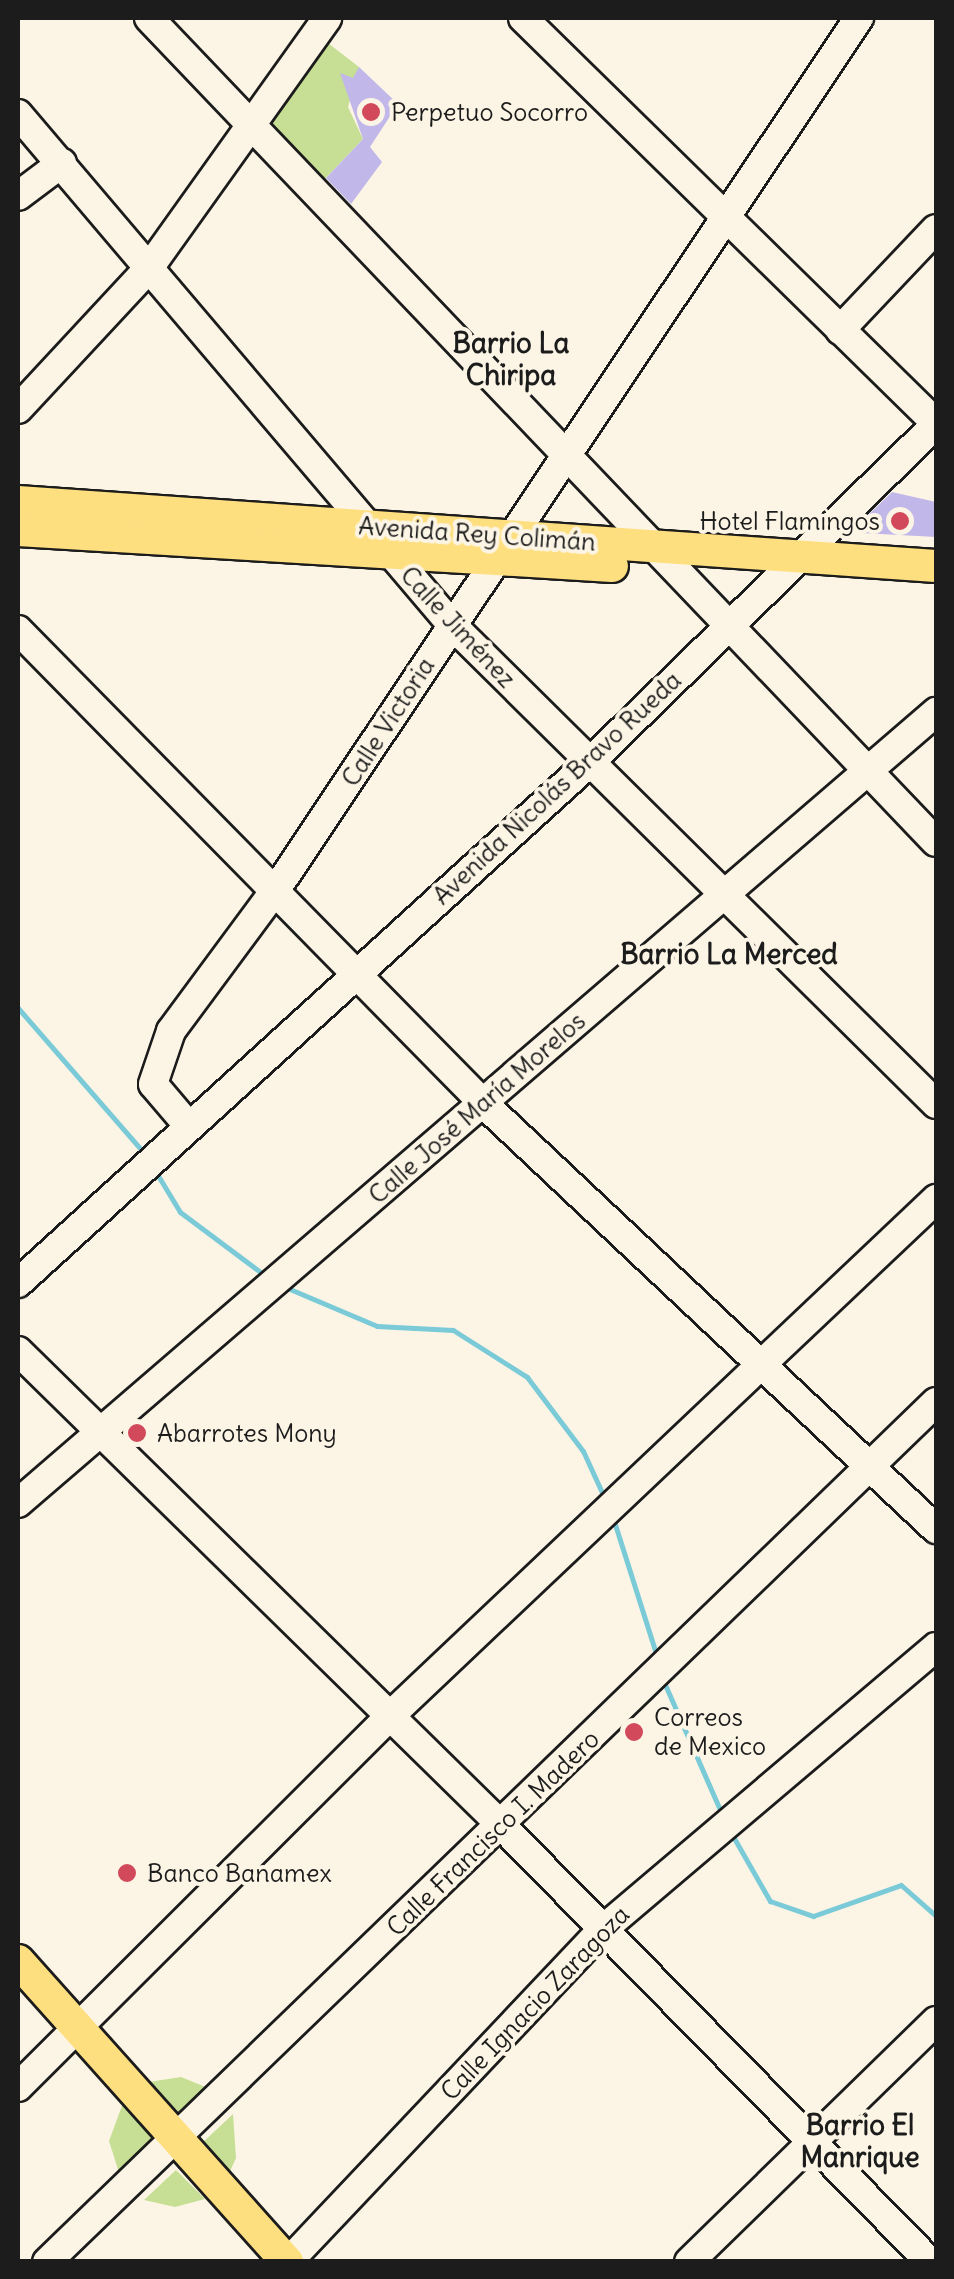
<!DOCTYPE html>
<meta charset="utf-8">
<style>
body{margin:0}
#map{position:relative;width:954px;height:2279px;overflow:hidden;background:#fcf5e5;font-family:Delius,sans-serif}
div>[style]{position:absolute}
.green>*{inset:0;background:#c7df95}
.stream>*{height:5px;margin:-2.5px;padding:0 2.5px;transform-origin:2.5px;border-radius:2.5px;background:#7bcad8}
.building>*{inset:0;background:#c1b8e9}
.roads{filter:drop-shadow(2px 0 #1c1c1c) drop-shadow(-2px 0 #1c1c1c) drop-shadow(0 2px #1c1c1c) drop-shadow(0 -2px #1c1c1c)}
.minor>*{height:28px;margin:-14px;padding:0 14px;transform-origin:14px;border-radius:14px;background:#fcf5e5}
.major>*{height:32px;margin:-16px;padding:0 16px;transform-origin:16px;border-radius:16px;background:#fedf80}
.dots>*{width:28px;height:28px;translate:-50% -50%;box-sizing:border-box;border:5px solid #fcf5e5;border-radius:50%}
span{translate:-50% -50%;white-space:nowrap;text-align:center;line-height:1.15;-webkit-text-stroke:8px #fcf5e5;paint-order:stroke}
.poi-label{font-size:25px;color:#1c1c1c}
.left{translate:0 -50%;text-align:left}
.right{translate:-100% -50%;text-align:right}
.street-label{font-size:25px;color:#1c1c1c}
.neighbourhood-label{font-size:28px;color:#1c1c1c;font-weight:700}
.frame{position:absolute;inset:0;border:20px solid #1c1c1c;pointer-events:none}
</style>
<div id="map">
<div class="green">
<i style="clip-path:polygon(324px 40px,359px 67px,348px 107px,363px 139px,322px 182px,272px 132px,271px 118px)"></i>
<i style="clip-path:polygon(181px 2077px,213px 2090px,182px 2120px,149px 2082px)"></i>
<i style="clip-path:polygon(123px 2103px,158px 2143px,121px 2179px,109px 2141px)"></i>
<i style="clip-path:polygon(233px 2114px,236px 2158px,227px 2178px,200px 2145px)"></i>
<i style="clip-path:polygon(176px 2170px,205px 2199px,175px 2207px,144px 2200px)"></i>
</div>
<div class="stream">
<i style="left:18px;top:1008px;width:195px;rotate:49deg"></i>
<i style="left:154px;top:1169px;width:50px;rotate:58.8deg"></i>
<i style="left:180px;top:1212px;width:109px;rotate:36.8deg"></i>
<i style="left:285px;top:1287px;width:100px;rotate:23deg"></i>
<i style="left:377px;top:1326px;width:76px;rotate:3deg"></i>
<i style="left:453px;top:1330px;width:88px;rotate:32.4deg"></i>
<i style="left:527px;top:1377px;width:93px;rotate:52.9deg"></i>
<i style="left:583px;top:1451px;width:53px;rotate:65.4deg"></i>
<i style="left:613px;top:1518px;width:149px;rotate:72.4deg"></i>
<i style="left:663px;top:1680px;width:150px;rotate:66.3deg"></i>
<i style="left:730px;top:1831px;width:81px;rotate:60.3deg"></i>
<i style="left:770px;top:1901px;width:46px;rotate:19.2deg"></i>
<i style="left:813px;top:1916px;width:93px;rotate:-19.4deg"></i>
<i style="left:901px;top:1885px;width:47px;rotate:41.5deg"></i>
</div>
<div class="building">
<i style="clip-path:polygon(359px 67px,398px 104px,370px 147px,382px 162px,351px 204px,326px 178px,363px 139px,340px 73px,353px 78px)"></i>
<i style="clip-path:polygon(892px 492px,936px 502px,936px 537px,862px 533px,863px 520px)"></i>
</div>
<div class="roads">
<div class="minor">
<i style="left:149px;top:18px;width:1139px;rotate:46.32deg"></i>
<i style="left:523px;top:18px;width:578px;rotate:44.44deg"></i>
<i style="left:18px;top:114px;width:670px;rotate:49.66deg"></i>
<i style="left:452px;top:625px;width:681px;rotate:44.7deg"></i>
<i style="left:18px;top:196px;width:55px;rotate:-36.9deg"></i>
<i style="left:840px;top:330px;width:139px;rotate:-46.5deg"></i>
<i style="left:18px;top:409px;width:192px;rotate:-47.1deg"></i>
<i style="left:149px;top:268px;width:307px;rotate:-54.5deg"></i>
<i style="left:18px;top:630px;width:663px;rotate:45.49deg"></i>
<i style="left:483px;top:1103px;width:622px;rotate:43.24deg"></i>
<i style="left:187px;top:1124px;width:52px;rotate:-130.4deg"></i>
<i style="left:153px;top:1084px;width:56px;rotate:-71.2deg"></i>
<i style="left:171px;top:1031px;width:178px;rotate:-53.5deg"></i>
<i style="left:277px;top:888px;width:1047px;rotate:-56.22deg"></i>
<i style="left:18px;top:1283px;width:771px;rotate:-42.32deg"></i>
<i style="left:588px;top:764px;width:487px;rotate:-44.3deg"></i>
<i style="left:18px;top:1351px;width:678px;rotate:44.46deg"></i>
<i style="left:502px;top:1826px;width:611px;rotate:45.53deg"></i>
<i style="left:18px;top:1503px;width:1212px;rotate:-40.75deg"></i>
<i style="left:18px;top:2087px;width:527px;rotate:-44.92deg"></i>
<i style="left:391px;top:1715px;width:751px;rotate:-43.43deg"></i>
<i style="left:47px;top:2262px;width:1237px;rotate:-44.05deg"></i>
<i style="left:288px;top:2262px;width:456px;rotate:-46.6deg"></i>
<i style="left:601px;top:1931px;width:439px;rotate:-40.3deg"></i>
<i style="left:689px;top:2262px;width:345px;rotate:-44.3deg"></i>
</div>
<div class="major">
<i style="left:18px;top:502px;width:920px;rotate:3.99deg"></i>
<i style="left:18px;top:530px;width:595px;rotate:3.47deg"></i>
<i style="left:18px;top:1961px;width:404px;rotate:48.2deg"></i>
</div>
</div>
<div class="dots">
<i style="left:371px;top:112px;background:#d1495b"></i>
<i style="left:900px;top:521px;background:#d1495b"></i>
<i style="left:137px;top:1433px;background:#d1495b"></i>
<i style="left:634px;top:1732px;background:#d1495b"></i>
<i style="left:127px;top:1873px;background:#d1495b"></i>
</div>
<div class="poi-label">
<span class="left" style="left:391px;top:112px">Perpetuo Socorro</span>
<span class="right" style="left:880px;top:521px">Hotel Flamingos</span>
<span class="left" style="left:157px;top:1433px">Abarrotes Mony</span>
<span class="left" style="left:654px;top:1732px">Correos<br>de Mexico</span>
<span class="left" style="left:147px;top:1873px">Banco Banamex</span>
</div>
<div class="street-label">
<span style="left:477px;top:534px;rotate:4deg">Avenida Rey Colimán</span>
<span style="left:458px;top:627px;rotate:47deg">Calle Jiménez</span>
<span style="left:388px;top:722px;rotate:-57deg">Calle Victoria</span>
<span style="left:557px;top:788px;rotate:-43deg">Avenida Nicolás Bravo Rueda</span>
<span style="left:477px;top:1108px;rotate:-41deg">Calle José María Morelos</span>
<span style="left:493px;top:1833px;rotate:-44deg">Calle Francisco I. Madero</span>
<span style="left:535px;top:2003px;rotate:-46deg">Calle Ignacio Zaragoza</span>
</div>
<div class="neighbourhood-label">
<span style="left:511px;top:359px">Barrio La<br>Chiripa</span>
<span style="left:729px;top:954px">Barrio La Merced</span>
<span style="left:860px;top:2141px">Barrio El<br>Manrique</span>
</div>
<div class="frame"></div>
</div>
